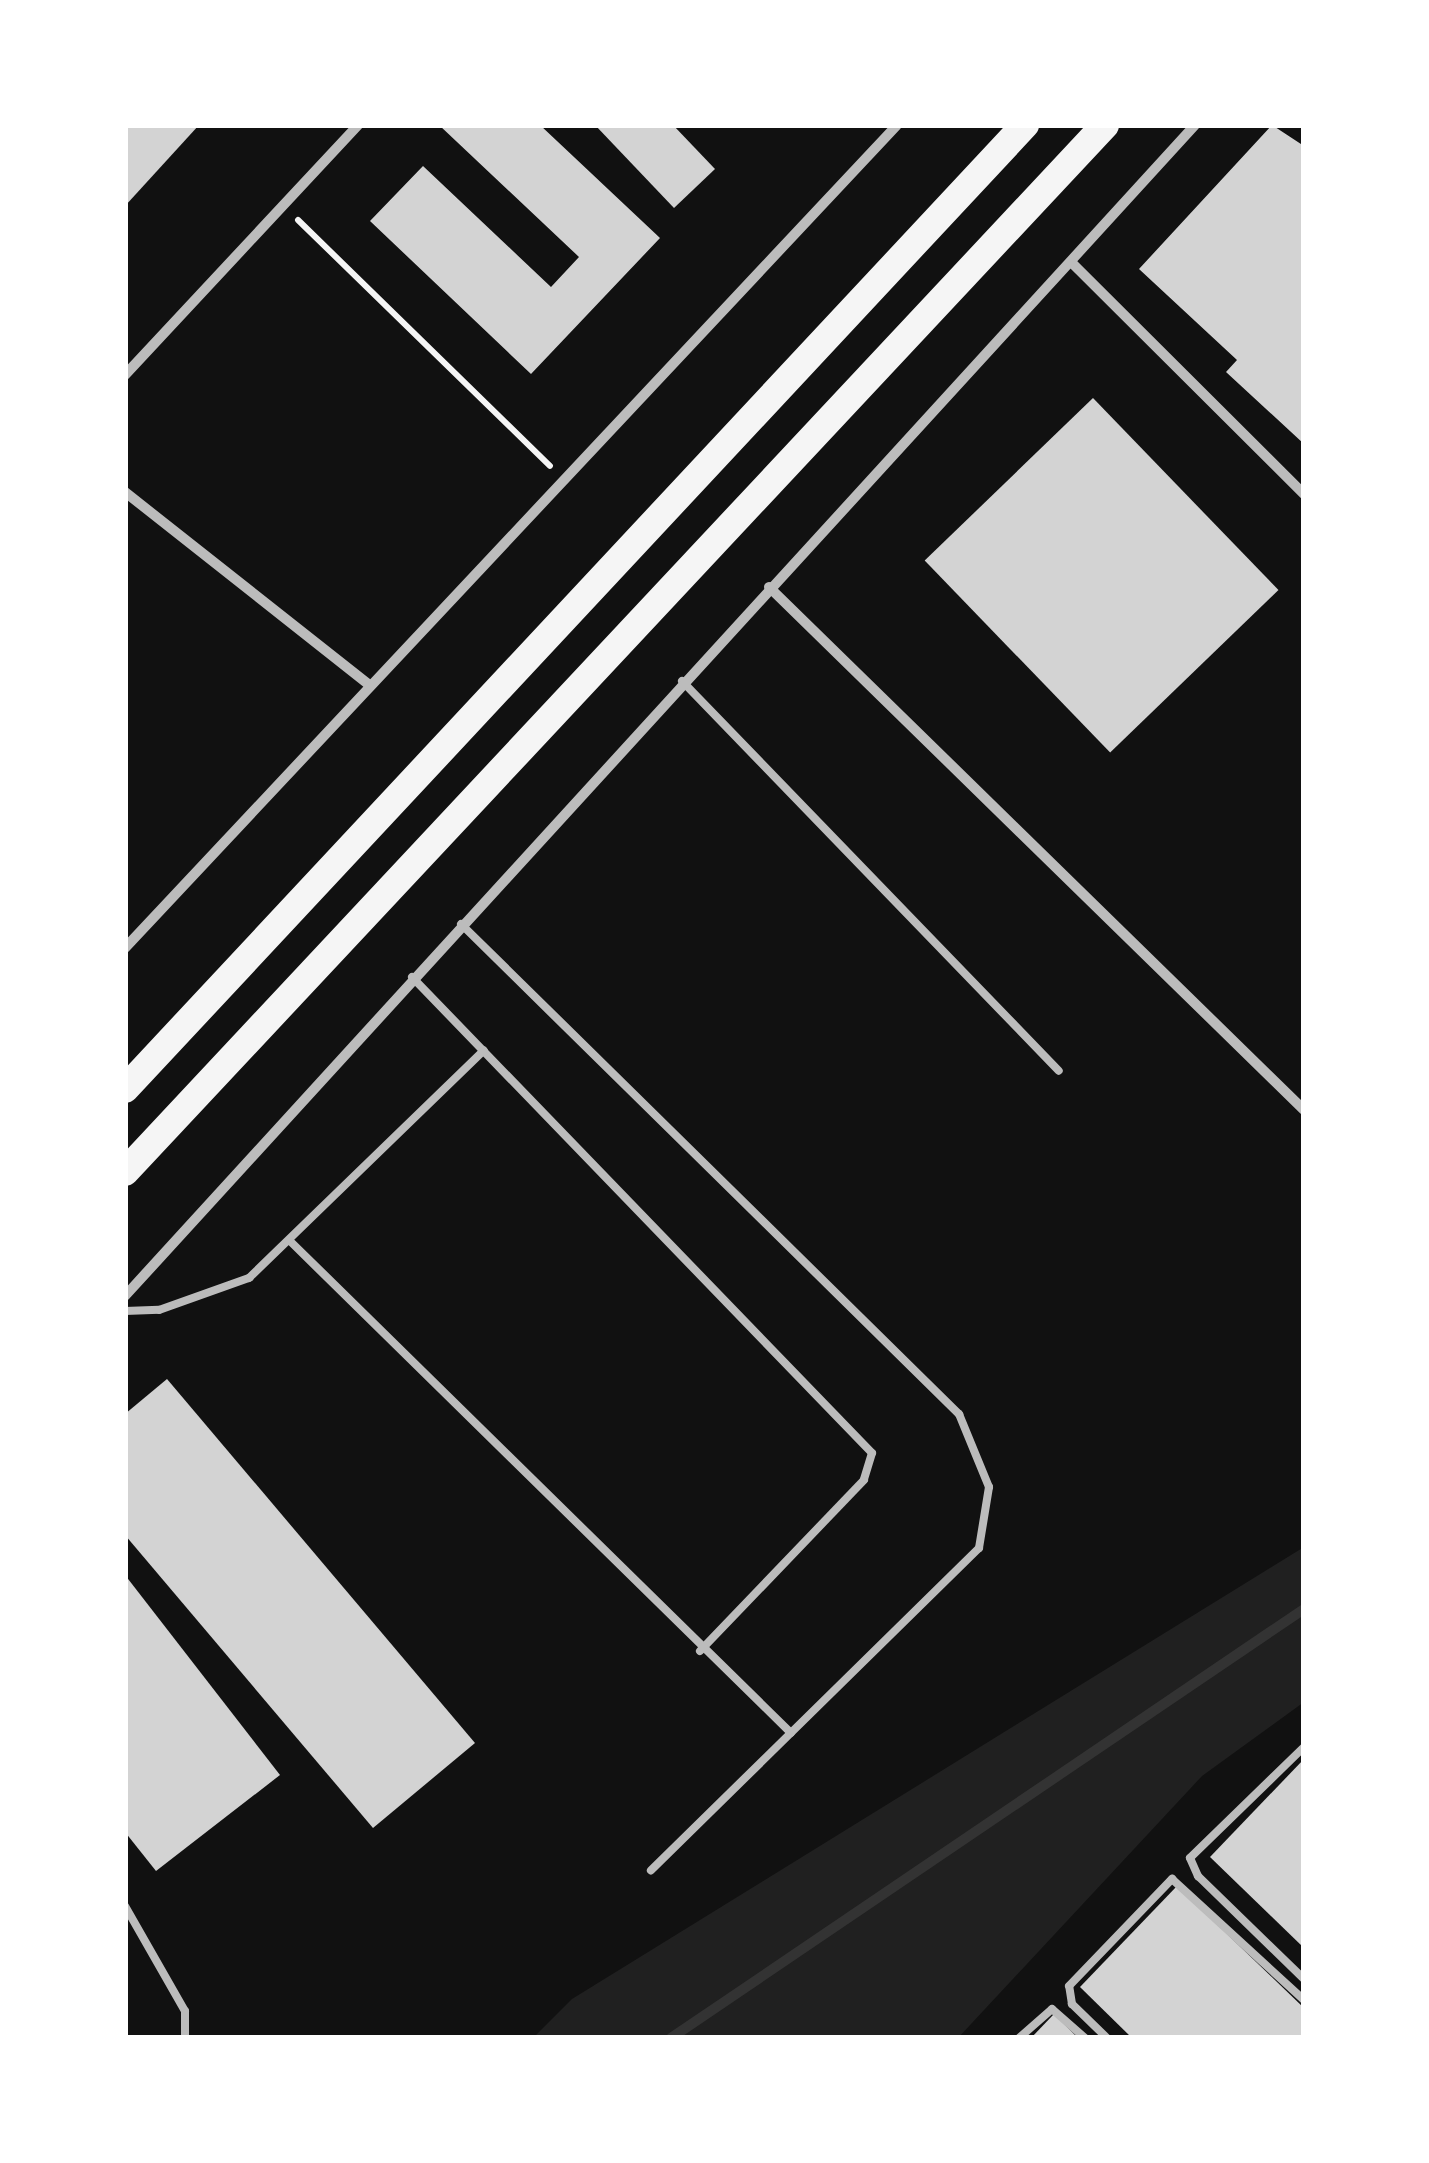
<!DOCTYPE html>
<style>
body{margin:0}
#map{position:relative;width:1429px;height:2163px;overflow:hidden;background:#111;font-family:"Source Sans 3",sans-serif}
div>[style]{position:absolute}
.green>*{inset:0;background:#202020}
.stream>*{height:10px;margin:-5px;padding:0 5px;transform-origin:5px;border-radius:5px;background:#333}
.building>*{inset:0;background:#d3d3d3;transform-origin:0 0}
.path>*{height:6px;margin:-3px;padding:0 3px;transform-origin:3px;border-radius:3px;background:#f5f5f5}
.service>*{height:8px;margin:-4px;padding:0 4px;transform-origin:4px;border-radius:4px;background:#bcbcbc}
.minor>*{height:10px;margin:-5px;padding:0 5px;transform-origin:5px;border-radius:5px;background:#bcbcbc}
.trunk>*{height:28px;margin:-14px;padding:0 14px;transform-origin:14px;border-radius:14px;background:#f5f5f5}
span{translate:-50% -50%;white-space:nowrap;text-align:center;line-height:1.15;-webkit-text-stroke:10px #fff;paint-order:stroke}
.frame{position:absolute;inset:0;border:128px solid #fff;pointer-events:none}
</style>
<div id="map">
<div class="green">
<i style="clip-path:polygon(1304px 1547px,1304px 1702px,1202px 1776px,958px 2038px,533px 2038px,572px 1999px)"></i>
</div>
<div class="stream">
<i style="left:671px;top:2038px;width:765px;rotate:-34.13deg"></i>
</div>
<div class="building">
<i style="clip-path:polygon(125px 125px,199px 125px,125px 206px)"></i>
<i style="clip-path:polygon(439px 125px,540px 125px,660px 238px,531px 374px,370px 221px,423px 166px,551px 287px,579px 257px)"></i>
<i style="clip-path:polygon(595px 125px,673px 125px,715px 169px,674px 208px)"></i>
<i style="clip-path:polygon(1272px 125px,1304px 146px,1304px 444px,1226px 372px,1237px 360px,1139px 269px)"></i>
<i style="left:1093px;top:398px;width:267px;height:234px;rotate:46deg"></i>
<i style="clip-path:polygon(167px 1379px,475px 1743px,373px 1828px,125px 1535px,125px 1414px)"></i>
<i style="clip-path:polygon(125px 1575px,280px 1775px,156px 1871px,125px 1832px)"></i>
<i style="clip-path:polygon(1304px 1759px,1304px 1948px,1210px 1857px)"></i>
<i style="clip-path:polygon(1177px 1886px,1304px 2008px,1304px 2038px,1132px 2038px,1080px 1987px)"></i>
<i style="clip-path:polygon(1054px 2014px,1078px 2038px,1031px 2038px)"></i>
</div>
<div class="path">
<i style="left:298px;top:220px;width:352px;rotate:44.3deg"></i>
</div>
<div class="service">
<i style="left:682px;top:681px;width:542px;rotate:45.97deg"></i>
<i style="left:461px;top:924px;width:699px;rotate:44.54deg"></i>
<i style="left:959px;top:1414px;width:79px;rotate:67.7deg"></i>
<i style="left:989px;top:1487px;width:62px;rotate:99.3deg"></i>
<i style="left:979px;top:1548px;width:460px;rotate:135.5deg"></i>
<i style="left:412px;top:977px;width:662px;rotate:45.98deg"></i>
<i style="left:872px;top:1453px;width:28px;rotate:107deg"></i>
<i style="left:864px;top:1480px;width:237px;rotate:133.8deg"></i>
<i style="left:290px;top:1241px;width:702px;rotate:44.48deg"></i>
<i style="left:125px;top:1311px;width:34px;rotate:-2deg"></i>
<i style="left:159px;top:1310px;width:96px;rotate:-19.6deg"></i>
<i style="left:249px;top:1278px;width:327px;rotate:-44.1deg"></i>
<i style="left:1304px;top:1747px;width:159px;rotate:135.8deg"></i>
<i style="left:1190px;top:1858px;width:20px;rotate:66deg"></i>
<i style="left:1198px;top:1876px;width:148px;rotate:44.2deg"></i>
<i style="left:125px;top:1906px;width:121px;rotate:60.3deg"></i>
<i style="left:185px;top:2011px;width:27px;rotate:90deg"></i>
<i style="left:1019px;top:2038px;width:44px;rotate:-41.3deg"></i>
<i style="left:1052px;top:2009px;width:44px;rotate:41.3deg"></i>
<i style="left:1107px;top:2038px;width:49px;rotate:-135.8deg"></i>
<i style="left:1072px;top:2004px;width:18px;rotate:-99deg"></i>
<i style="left:1069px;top:1986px;width:149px;rotate:-46.1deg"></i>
<i style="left:1172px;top:1879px;width:179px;rotate:42.5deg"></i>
</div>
<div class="minor">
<i style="left:1071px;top:262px;width:329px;rotate:44.9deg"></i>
<i style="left:125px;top:375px;width:342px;rotate:-47deg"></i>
<i style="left:125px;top:492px;width:311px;rotate:38.3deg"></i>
<i style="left:769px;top:587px;width:748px;rotate:44.35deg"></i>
<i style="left:125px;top:948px;width:1128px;rotate:-46.83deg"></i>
<i style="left:125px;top:1296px;width:1586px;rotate:-47.58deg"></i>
</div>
<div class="trunk">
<i style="left:125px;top:1089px;width:1319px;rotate:-46.97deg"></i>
<i style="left:125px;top:1172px;width:1434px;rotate:-46.89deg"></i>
</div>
<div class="frame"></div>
</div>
